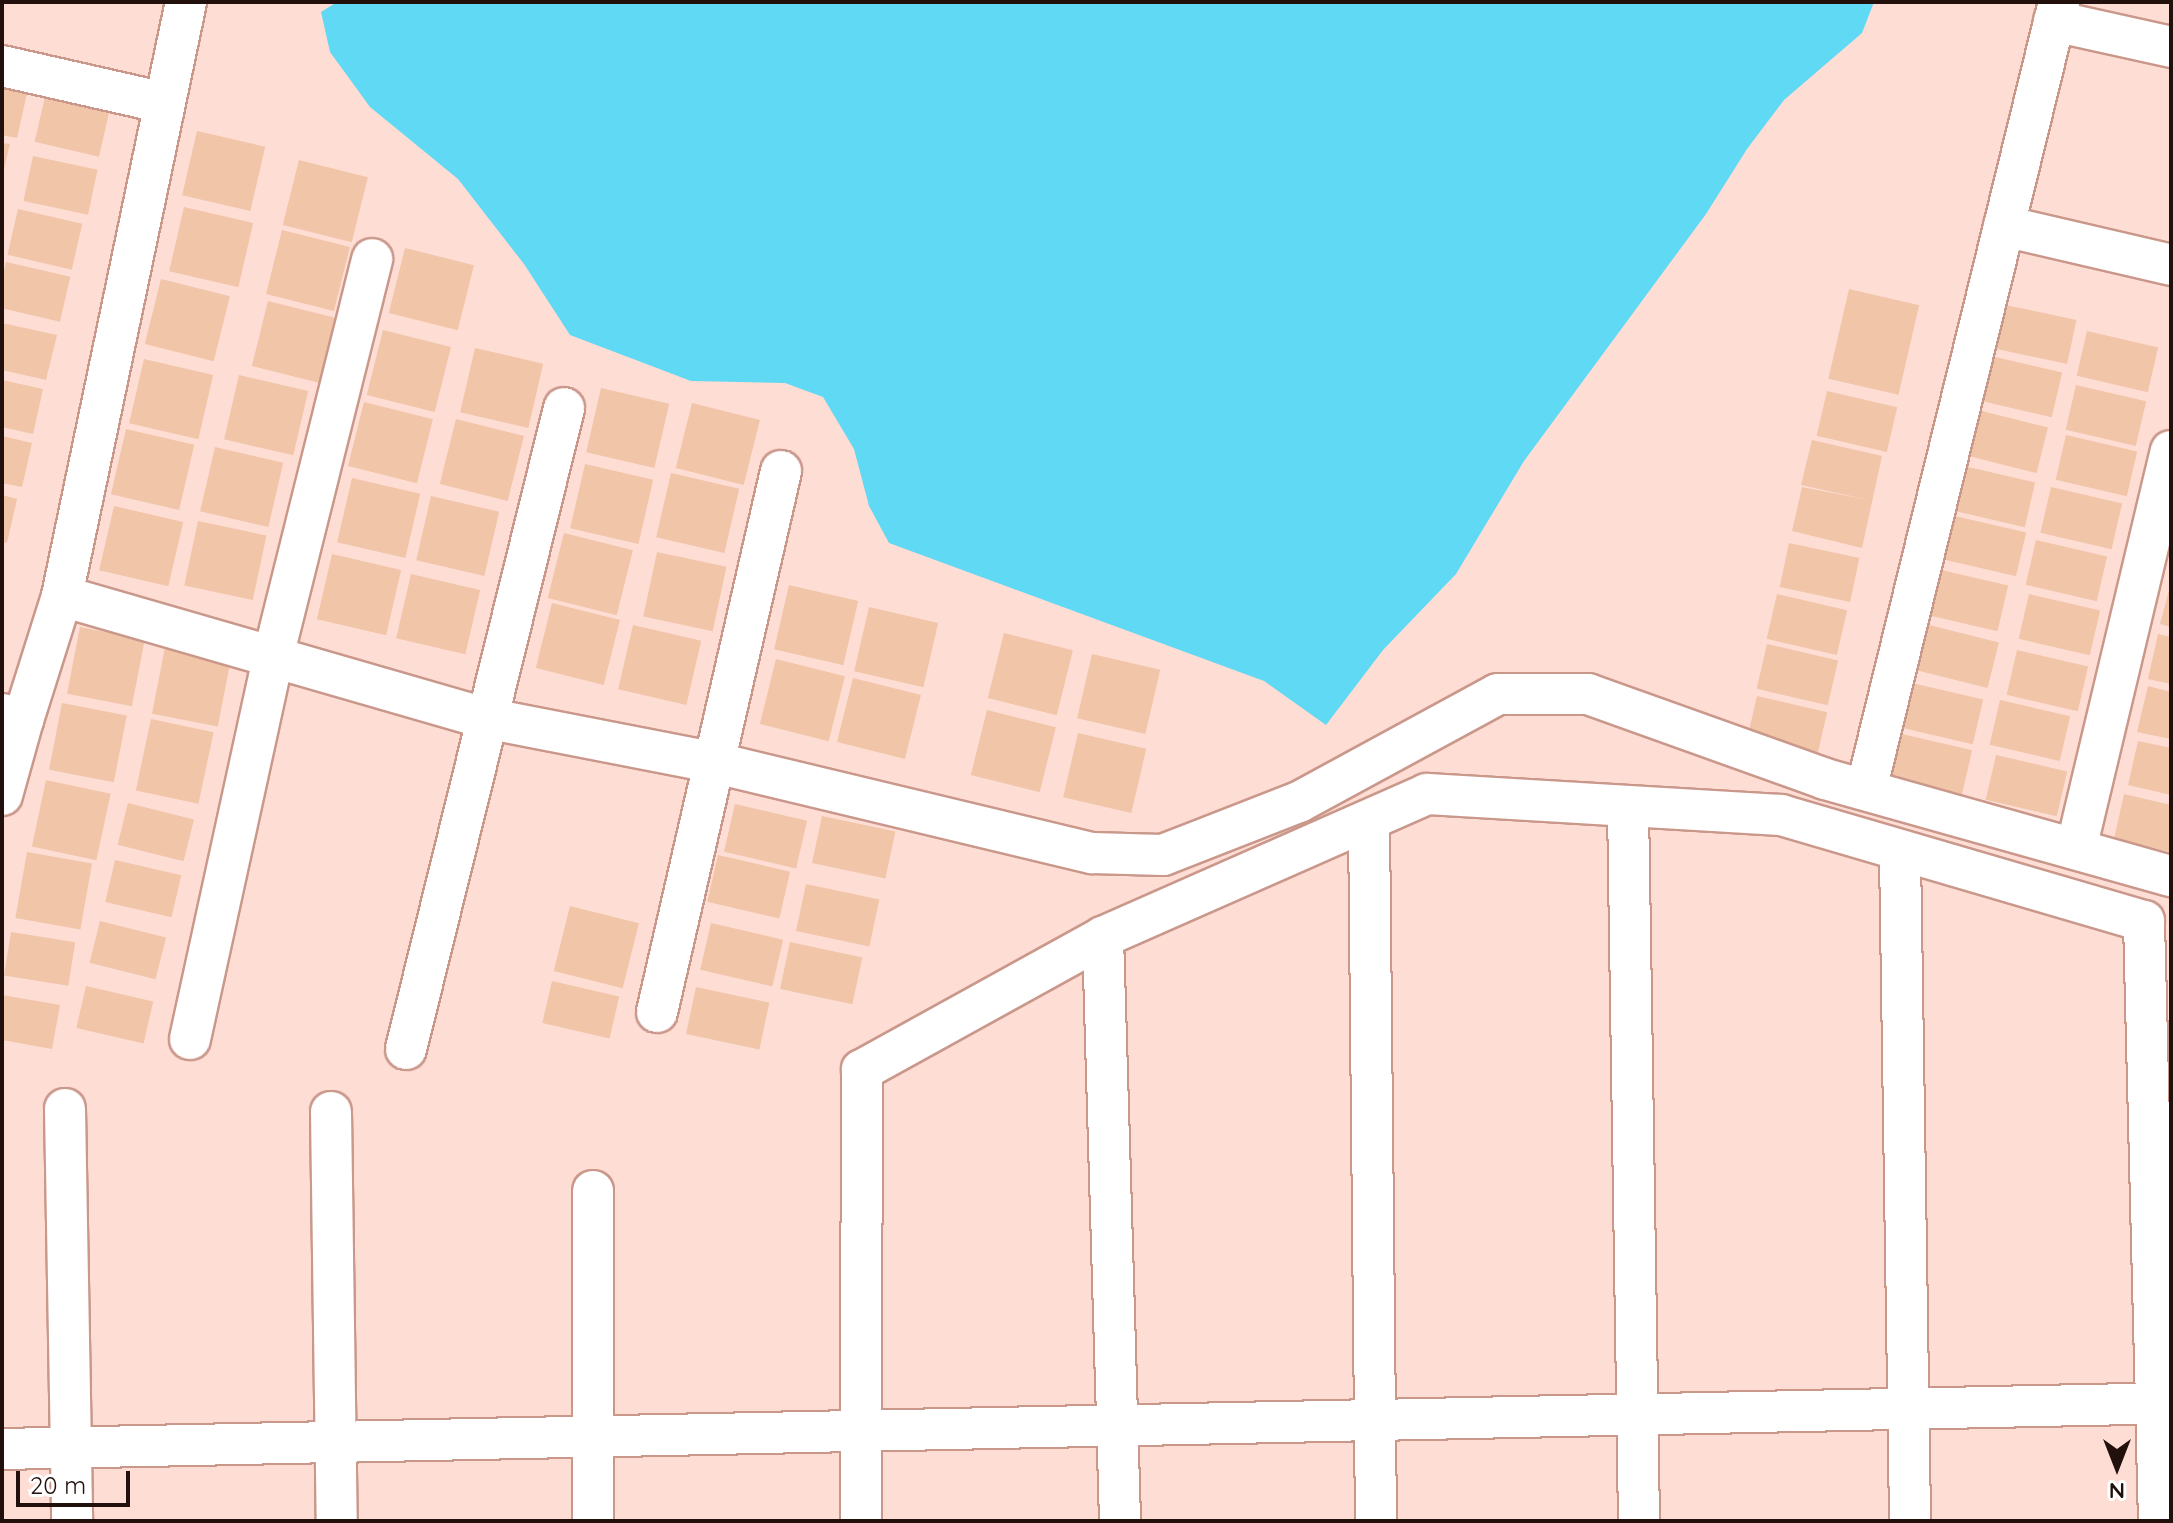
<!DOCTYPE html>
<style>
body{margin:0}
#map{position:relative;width:2173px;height:1523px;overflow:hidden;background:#feddd5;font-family:Quicksand,sans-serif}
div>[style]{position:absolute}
.water>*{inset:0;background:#5fd9f4}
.building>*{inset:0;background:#f1c5a8;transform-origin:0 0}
.roads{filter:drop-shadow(2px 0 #ca988b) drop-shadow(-2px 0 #ca988b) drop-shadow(0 2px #ca988b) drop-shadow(0 -2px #ca988b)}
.minor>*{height:40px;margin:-20px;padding:0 20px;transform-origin:20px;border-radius:20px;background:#fff}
span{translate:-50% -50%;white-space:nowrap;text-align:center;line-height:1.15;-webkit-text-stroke:8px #fff;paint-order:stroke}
.frame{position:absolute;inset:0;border:4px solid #22100c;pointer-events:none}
.north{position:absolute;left:2077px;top:1427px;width:80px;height:80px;-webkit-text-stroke:6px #fff;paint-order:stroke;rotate:180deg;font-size:22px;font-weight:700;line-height:32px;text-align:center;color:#22100c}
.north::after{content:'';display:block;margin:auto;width:28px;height:36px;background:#22100c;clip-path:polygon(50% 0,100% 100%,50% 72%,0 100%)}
.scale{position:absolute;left:16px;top:1471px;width:114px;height:36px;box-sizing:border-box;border:4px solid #22100c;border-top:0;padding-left:10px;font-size:24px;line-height:28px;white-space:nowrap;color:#22100c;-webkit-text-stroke:6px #fff;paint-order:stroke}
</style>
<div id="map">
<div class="water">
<i style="clip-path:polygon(337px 2px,1874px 2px,1862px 33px,1784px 100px,1747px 149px,1706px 214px,1524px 461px,1456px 574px,1383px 650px,1326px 725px,1264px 681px,889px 543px,869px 506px,854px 449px,823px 397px,785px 383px,691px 381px,570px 335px,524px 264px,458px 179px,370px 107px,330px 52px,321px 12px)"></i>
</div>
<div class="building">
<i style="clip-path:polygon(2px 88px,27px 93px,17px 138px,2px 135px)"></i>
<i style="left:45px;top:97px;width:66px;height:46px;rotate:13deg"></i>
<i style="left:197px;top:131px;width:70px;height:66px;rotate:13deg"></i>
<i style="clip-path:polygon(2px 143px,10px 144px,3px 173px,2px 173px)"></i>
<i style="left:33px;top:156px;width:66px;height:46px;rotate:12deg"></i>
<i style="left:299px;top:160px;width:71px;height:67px;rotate:14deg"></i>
<i style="left:184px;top:207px;width:71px;height:66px;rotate:13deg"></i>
<i style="left:18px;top:209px;width:66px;height:47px;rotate:13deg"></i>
<i style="left:282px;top:230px;width:70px;height:66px;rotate:14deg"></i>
<i style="left:405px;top:248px;width:71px;height:67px;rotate:14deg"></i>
<i style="left:6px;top:262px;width:66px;height:46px;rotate:13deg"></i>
<i style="left:161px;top:279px;width:71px;height:67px;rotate:14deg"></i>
<i style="left:1849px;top:289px;width:72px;height:92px;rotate:13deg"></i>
<i style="left:268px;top:301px;width:70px;height:67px;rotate:14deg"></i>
<i style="left:2006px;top:305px;width:72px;height:45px;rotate:12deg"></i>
<i style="clip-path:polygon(2px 323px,57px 335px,46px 380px,2px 370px)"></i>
<i style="left:383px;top:330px;width:70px;height:67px;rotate:14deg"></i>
<i style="left:2087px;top:331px;width:73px;height:46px;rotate:13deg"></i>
<i style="left:475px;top:348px;width:70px;height:66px;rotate:13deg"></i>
<i style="left:1991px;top:356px;width:73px;height:46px;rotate:13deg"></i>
<i style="left:144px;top:359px;width:71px;height:66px;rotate:13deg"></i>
<i style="left:239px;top:375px;width:71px;height:66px;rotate:13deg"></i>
<i style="clip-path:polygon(2px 380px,43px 389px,33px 434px,2px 427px)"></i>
<i style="left:2076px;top:385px;width:72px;height:46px;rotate:13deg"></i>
<i style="left:601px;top:388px;width:70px;height:66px;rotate:13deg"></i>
<i style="left:1827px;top:391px;width:72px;height:46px;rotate:13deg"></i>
<i style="left:364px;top:402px;width:71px;height:66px;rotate:14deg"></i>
<i style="left:692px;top:403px;width:70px;height:67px;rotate:14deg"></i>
<i style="left:1978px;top:410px;width:72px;height:47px;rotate:14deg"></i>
<i style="left:456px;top:419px;width:70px;height:67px;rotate:14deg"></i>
<i style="left:126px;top:429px;width:70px;height:67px;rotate:13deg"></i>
<i style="left:2066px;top:435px;width:73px;height:46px;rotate:13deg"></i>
<i style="clip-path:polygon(2px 436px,32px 443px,22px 487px,2px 483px)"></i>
<i style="clip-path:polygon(1812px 440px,1882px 456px,1862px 548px,1792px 531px,1802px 487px,1869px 500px,1801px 485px)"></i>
<i style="left:215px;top:447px;width:70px;height:66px;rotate:13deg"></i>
<i style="left:585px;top:464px;width:70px;height:66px;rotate:13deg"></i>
<i style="left:1964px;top:466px;width:73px;height:46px;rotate:13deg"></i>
<i style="left:671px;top:473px;width:70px;height:66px;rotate:13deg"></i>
<i style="left:352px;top:478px;width:70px;height:66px;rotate:13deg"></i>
<i style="left:2051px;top:487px;width:73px;height:47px;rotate:13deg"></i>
<i style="clip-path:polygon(2px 495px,17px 499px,7px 543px,2px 542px)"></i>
<i style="left:431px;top:496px;width:70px;height:66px;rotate:13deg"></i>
<i style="left:114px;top:506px;width:71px;height:66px;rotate:13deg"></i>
<i style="left:1955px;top:516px;width:73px;height:45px;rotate:13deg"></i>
<i style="left:198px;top:521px;width:70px;height:66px;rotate:12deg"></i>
<i style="left:564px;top:533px;width:71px;height:67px;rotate:14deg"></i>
<i style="left:2036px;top:540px;width:73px;height:46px;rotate:13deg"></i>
<i style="left:1789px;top:543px;width:72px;height:45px;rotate:12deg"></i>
<i style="left:657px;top:552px;width:71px;height:66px;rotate:12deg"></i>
<i style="left:332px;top:554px;width:71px;height:67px;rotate:13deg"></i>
<i style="left:1937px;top:569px;width:73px;height:47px;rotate:13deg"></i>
<i style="left:411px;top:574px;width:71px;height:66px;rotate:13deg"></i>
<i style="clip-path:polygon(2171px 583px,2171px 627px,2160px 624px)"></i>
<i style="left:789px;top:585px;width:71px;height:66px;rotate:13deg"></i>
<i style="left:1777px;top:594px;width:72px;height:46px;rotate:13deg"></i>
<i style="left:2029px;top:594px;width:73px;height:46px;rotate:13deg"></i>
<i style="left:552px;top:603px;width:70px;height:67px;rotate:14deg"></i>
<i style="left:869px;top:607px;width:71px;height:66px;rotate:13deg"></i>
<i style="left:633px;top:625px;width:70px;height:66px;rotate:13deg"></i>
<i style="left:1929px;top:625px;width:72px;height:47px;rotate:14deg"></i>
<i style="left:80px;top:627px;width:66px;height:68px;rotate:11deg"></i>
<i style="left:1004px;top:633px;width:71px;height:67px;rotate:14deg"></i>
<i style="clip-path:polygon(2158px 634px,2171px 637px,2171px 684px,2148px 679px)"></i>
<i style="left:1767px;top:644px;width:73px;height:46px;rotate:13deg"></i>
<i style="left:165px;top:647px;width:67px;height:68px;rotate:11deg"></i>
<i style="left:2017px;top:650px;width:73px;height:46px;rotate:13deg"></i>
<i style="left:1092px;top:654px;width:70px;height:66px;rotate:13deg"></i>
<i style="left:776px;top:659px;width:71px;height:67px;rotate:14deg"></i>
<i style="left:853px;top:678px;width:70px;height:66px;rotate:14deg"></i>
<i style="left:1912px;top:683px;width:73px;height:46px;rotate:13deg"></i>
<i style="clip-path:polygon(2148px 686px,2171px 692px,2171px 739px,2137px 732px)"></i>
<i style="left:1757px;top:696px;width:72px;height:46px;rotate:13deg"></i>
<i style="left:2000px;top:700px;width:72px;height:46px;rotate:13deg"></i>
<i style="left:62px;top:703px;width:66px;height:68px;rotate:11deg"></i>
<i style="left:987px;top:710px;width:71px;height:67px;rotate:14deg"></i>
<i style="left:151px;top:719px;width:64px;height:73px;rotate:12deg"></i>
<i style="left:1078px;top:733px;width:70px;height:66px;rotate:13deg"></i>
<i style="left:1902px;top:734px;width:72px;height:46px;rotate:13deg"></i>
<i style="clip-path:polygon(2138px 741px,2171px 748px,2171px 795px,2128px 785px)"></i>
<i style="left:1996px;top:755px;width:73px;height:46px;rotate:13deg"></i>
<i style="left:46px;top:780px;width:66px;height:68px;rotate:12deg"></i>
<i style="clip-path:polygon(2124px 794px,2171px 805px,2171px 852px,2114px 839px)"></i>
<i style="left:128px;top:803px;width:68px;height:43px;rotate:14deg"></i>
<i style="left:735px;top:804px;width:74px;height:49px;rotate:13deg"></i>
<i style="left:822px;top:816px;width:75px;height:48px;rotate:12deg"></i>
<i style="left:27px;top:852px;width:66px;height:67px;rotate:10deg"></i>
<i style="left:718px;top:855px;width:74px;height:48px;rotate:13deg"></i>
<i style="left:115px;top:860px;width:68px;height:43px;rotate:13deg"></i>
<i style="left:806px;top:884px;width:75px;height:48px;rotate:12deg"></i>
<i style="left:570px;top:906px;width:71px;height:67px;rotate:14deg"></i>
<i style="left:100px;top:921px;width:68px;height:43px;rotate:14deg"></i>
<i style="left:711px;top:923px;width:74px;height:48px;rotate:13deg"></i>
<i style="left:11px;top:932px;width:65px;height:44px;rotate:9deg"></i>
<i style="left:790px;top:942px;width:74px;height:48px;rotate:12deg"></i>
<i style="left:552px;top:981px;width:69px;height:43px;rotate:13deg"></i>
<i style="left:86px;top:986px;width:69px;height:43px;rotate:13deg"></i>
<i style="left:696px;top:987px;width:75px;height:48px;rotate:12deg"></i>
<i style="clip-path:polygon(2px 995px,60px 1005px,52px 1049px,2px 1040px)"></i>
</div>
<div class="roads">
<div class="minor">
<i style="left:2054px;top:21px;width:120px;rotate:12.5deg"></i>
<i style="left:2px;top:66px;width:167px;rotate:12.8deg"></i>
<i style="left:2004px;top:226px;width:171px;rotate:13.1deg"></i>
<i style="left:62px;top:596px;width:607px;rotate:-78.21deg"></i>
<i style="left:2px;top:714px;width:22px;rotate:16deg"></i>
<i style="left:23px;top:720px;width:130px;rotate:-72.5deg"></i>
<i style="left:62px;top:596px;width:440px;rotate:16.1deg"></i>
<i style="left:485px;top:718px;width:231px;rotate:11deg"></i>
<i style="left:712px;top:762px;width:391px;rotate:13.5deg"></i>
<i style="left:1092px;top:853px;width:71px;rotate:1.6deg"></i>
<i style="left:1163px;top:855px;width:146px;rotate:-21.3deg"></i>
<i style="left:1299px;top:802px;width:226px;rotate:-28.5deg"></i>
<i style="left:1498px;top:694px;width:90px"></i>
<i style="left:1588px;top:694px;width:252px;rotate:19.7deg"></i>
<i style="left:1825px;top:779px;width:359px;rotate:15.7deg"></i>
<i style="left:1866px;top:790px;width:811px;rotate:-76.24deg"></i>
<i style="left:2px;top:795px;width:78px;rotate:-74.4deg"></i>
<i style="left:1628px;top:806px;width:715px;rotate:89.12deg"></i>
<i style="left:1369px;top:821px;width:700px;rotate:89.43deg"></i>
<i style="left:2076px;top:849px;width:409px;rotate:-76.6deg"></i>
<i style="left:1900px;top:852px;width:669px;rotate:89.14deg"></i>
<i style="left:1103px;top:937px;width:584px;rotate:88.33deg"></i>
<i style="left:657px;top:1012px;width:555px;rotate:-77.09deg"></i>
<i style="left:190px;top:1039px;width:391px;rotate:-77.7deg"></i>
<i style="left:273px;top:657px;width:410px;rotate:-76deg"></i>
<i style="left:406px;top:1049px;width:660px;rotate:-76.15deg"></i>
<i style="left:65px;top:1109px;width:412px;rotate:89deg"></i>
<i style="left:331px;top:1112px;width:409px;rotate:89.2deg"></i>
<i style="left:2px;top:1449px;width:2169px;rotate:-1.21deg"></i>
<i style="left:593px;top:1521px;width:330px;rotate:-90deg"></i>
<i style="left:861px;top:1521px;width:451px;rotate:-89.9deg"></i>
<i style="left:862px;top:1070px;width:275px;rotate:-28.9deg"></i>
<i style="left:1103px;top:937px;width:354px;rotate:-23.8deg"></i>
<i style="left:1427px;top:794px;width:355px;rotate:3.4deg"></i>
<i style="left:1781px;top:815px;width:378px;rotate:16.3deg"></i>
<i style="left:2144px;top:921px;width:600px;rotate:88.57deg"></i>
</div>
</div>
<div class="frame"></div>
<div class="north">N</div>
<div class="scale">20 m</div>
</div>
